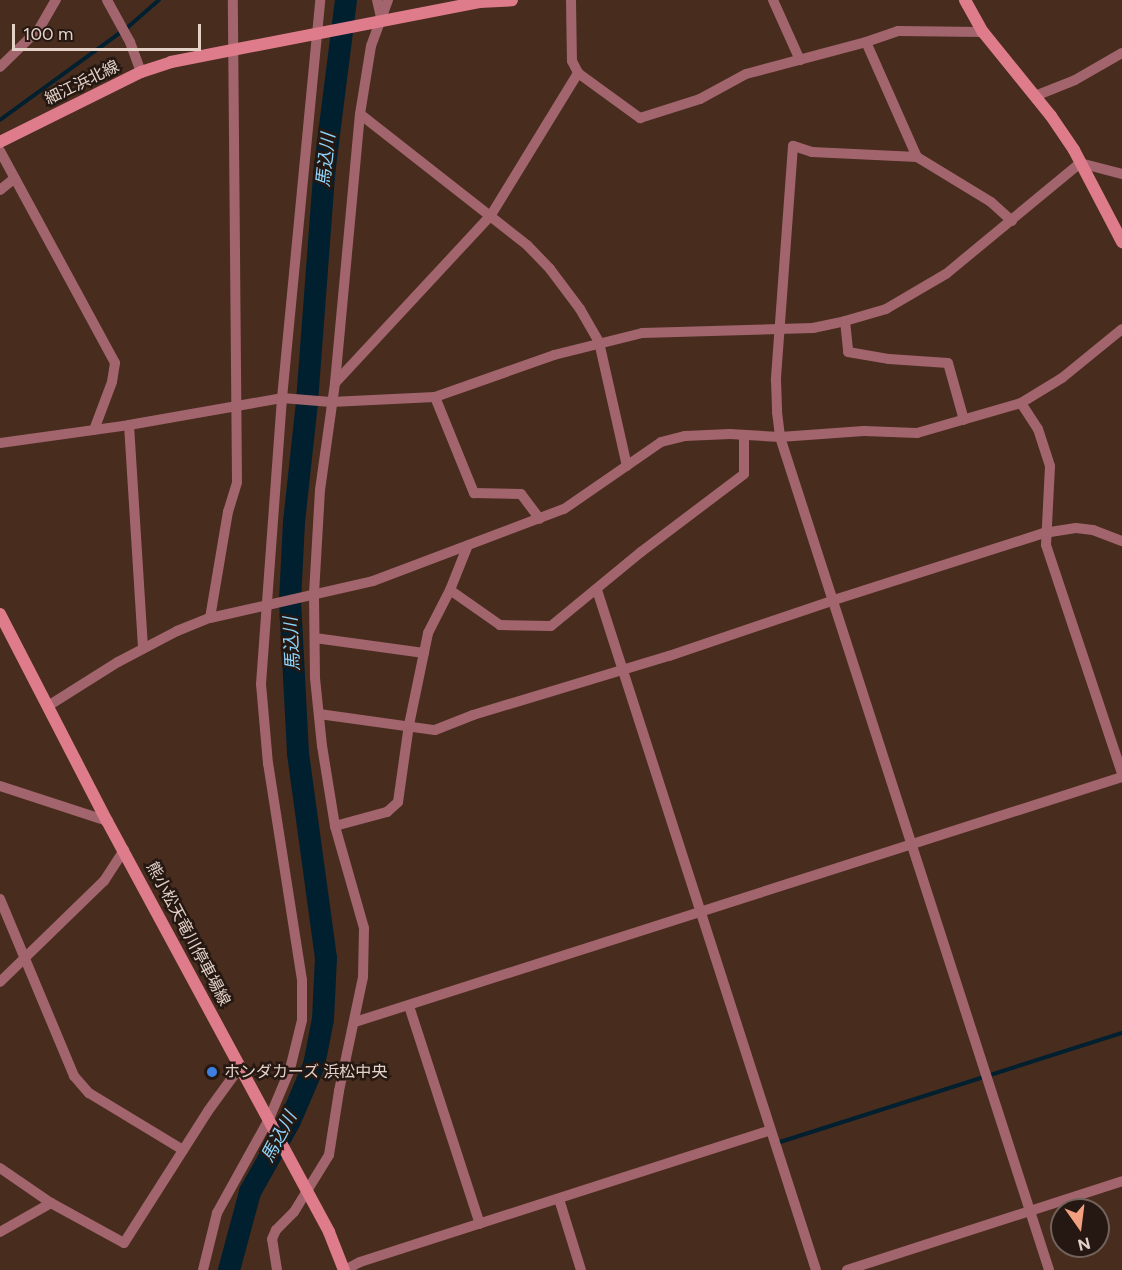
<!DOCTYPE html>
<meta charset="utf-8">
<style>
body{margin:0}
#map{position:relative;width:1122px;height:1270px;overflow:hidden;background:#482c1d;font-family:Figtree,"Noto Sans JP",sans-serif}
div>[style]{position:absolute}
.stream>*{height:4px;margin:-2px;padding:0 2px;transform-origin:2px;border-radius:2px;background:#002030}
.river>*{height:22px;margin:-11px;padding:0 11px;transform-origin:11px;border-radius:11px;background:#002030}
.street>*{height:10px;margin:-5px;padding:0 5px;transform-origin:5px;border-radius:5px;background:#a2646d}
.secondary>*{height:12px;margin:-6px;padding:0 6px;transform-origin:6px;border-radius:6px;background:#df7c8c}
.dots>*{width:16px;height:16px;translate:-50% -50%;box-sizing:border-box;border:3px solid #251812;border-radius:50%}
span{translate:-50% -50%;white-space:nowrap;text-align:center;line-height:1.15;-webkit-text-stroke:5px #251812;paint-order:stroke}
.street-label{font-size:16px;color:#e4d1c8}
.poi-label{font-size:16px;color:#e4d1c8}
.left{translate:0 -50%;text-align:left}
.water-label{font-size:18px;color:#8cd5fc;font-style:italic}
.north{position:absolute;left:1050px;top:1198px;width:60px;height:60px;box-sizing:border-box;background:#251812;border:2px solid #71625b;border-radius:50%;rotate:166deg;font-size:16px;font-weight:700;line-height:24px;text-align:center;color:#e4d1c8}
.north::after{content:'';display:block;margin:auto;width:21px;height:27px;background:#f2a07f;clip-path:polygon(50% 0,100% 100%,50% 72%,0 100%)}
.scale{position:absolute;left:12px;top:24px;width:189px;height:27px;box-sizing:border-box;border:3px solid #e4d1c8;border-top:0;padding-left:8px;font-size:18px;line-height:21px;white-space:nowrap;color:#e4d1c8;-webkit-text-stroke:4px #251812;paint-order:stroke}
</style>
<div id="map">
<div class="stream">
<i style="left:0;top:120px;width:158px;rotate:-36deg"></i>
<i style="left:128px;top:27px;width:41px;rotate:-41.1deg"></i>
<i style="left:780px;top:1142px;width:359px;rotate:-17.7deg"></i>
</div>
<div class="river">
<i style="left:229px;top:1270px;width:81px;rotate:-74.9deg"></i>
<i style="left:250px;top:1192px;width:81px;rotate:-60.6deg"></i>
<i style="left:290px;top:1121px;width:61px;rotate:-66.8deg"></i>
<i style="left:314px;top:1065px;width:47px;rotate:-78.9deg"></i>
<i style="left:323px;top:1019px;width:61px;rotate:-87.2deg"></i>
<i style="left:326px;top:958px;width:207px;rotate:-97.8deg"></i>
<i style="left:298px;top:753px;width:152px;rotate:-93deg"></i>
<i style="left:290px;top:601px;width:79px;rotate:-87.1deg"></i>
<i style="left:294px;top:522px;width:121px;rotate:-83.8deg"></i>
<i style="left:307px;top:402px;width:229px;rotate:-85.7deg"></i>
<i style="left:324px;top:174px;width:175px;rotate:-82.8deg"></i>
</div>
<div class="street">
<i style="left:107px;top:0;width:48px;rotate:61.3deg"></i>
<i style="left:130px;top:42px;width:32px;rotate:70deg"></i>
<i style="left:377px;top:0;width:18px;rotate:77deg"></i>
<i style="left:571px;top:0;width:61px;rotate:89.1deg"></i>
<i style="left:572px;top:61px;width:13px;rotate:63deg"></i>
<i style="left:578px;top:73px;width:77px;rotate:36deg"></i>
<i style="left:640px;top:118px;width:63px;rotate:-17.6deg"></i>
<i style="left:700px;top:99px;width:52px;rotate:-28.5deg"></i>
<i style="left:746px;top:74px;width:124px;rotate:-14.9deg"></i>
<i style="left:866px;top:42px;width:34px;rotate:-19deg"></i>
<i style="left:898px;top:31px;width:85px;rotate:0.7deg"></i>
<i style="left:773px;top:0;width:66px;rotate:65.8deg"></i>
<i style="left:866px;top:42px;width:126px;rotate:66.1deg"></i>
<i style="left:0;top:67px;width:54px;rotate:-44.3deg"></i>
<i style="left:39px;top:29px;width:34px;rotate:-60deg"></i>
<i style="left:1035px;top:96px;width:43px;rotate:-21.8deg"></i>
<i style="left:1075px;top:80px;width:54px;rotate:-29.9deg"></i>
<i style="left:360px;top:114px;width:212px;rotate:38.1deg"></i>
<i style="left:527px;top:245px;width:33px;rotate:46deg"></i>
<i style="left:550px;top:269px;width:50px;rotate:53.1deg"></i>
<i style="left:580px;top:309px;width:38px;rotate:60deg"></i>
<i style="left:599px;top:342px;width:127px;rotate:77.3deg"></i>
<i style="left:0;top:151px;width:241px;rotate:61.5deg"></i>
<i style="left:115px;top:363px;width:19px;rotate:99deg"></i>
<i style="left:112px;top:382px;width:51px;rotate:110.6deg"></i>
<i style="left:0;top:190px;width:19px;rotate:-39deg"></i>
<i style="left:1012px;top:221px;width:28px;rotate:-138deg"></i>
<i style="left:991px;top:202px;width:87px;rotate:-148.7deg"></i>
<i style="left:917px;top:157px;width:105px;rotate:-177.3deg"></i>
<i style="left:812px;top:152px;width:20px;rotate:-162deg"></i>
<i style="left:793px;top:146px;width:235px;rotate:94.2deg"></i>
<i style="left:776px;top:380px;width:32px;rotate:88deg"></i>
<i style="left:777px;top:412px;width:25px;rotate:83deg"></i>
<i style="left:780px;top:437px;width:875px;rotate:72.1deg"></i>
<i style="left:845px;top:321px;width:31px;rotate:84deg"></i>
<i style="left:848px;top:352px;width:42px;rotate:9.7deg"></i>
<i style="left:889px;top:359px;width:59px;rotate:3.9deg"></i>
<i style="left:948px;top:363px;width:59px;rotate:74.3deg"></i>
<i style="left:335px;top:383px;width:229px;rotate:-47.1deg"></i>
<i style="left:491px;top:215px;width:167px;rotate:-58.5deg"></i>
<i style="left:435px;top:397px;width:104px;rotate:67.9deg"></i>
<i style="left:474px;top:493px;width:47px;rotate:1.2deg"></i>
<i style="left:521px;top:494px;width:31px;rotate:53deg"></i>
<i style="left:1021px;top:403px;width:31px;rotate:57deg"></i>
<i style="left:1038px;top:429px;width:39px;rotate:72deg"></i>
<i style="left:1050px;top:466px;width:79px;rotate:92.9deg"></i>
<i style="left:1046px;top:545px;width:240px;rotate:71.6deg"></i>
<i style="left:129px;top:425px;width:224px;rotate:86.4deg"></i>
<i style="left:0;top:443px;width:130px;rotate:-7.9deg"></i>
<i style="left:129px;top:425px;width:155px;rotate:-10deg"></i>
<i style="left:282px;top:398px;width:49px;rotate:4.7deg"></i>
<i style="left:331px;top:402px;width:104px;rotate:-2.8deg"></i>
<i style="left:435px;top:397px;width:126px;rotate:-19.4deg"></i>
<i style="left:554px;top:355px;width:91px;rotate:-14deg"></i>
<i style="left:642px;top:333px;width:171px;rotate:-1.7deg"></i>
<i style="left:813px;top:328px;width:33px;rotate:-12deg"></i>
<i style="left:845px;top:321px;width:43px;rotate:-16.3deg"></i>
<i style="left:886px;top:309px;width:69px;rotate:-30.3deg"></i>
<i style="left:946px;top:274px;width:174px;rotate:-39.6deg"></i>
<i style="left:1080px;top:163px;width:43px;rotate:14.7deg"></i>
<i style="left:450px;top:590px;width:61px;rotate:35deg"></i>
<i style="left:500px;top:625px;width:51px;rotate:1.1deg"></i>
<i style="left:551px;top:626px;width:117px;rotate:-39.4deg"></i>
<i style="left:641px;top:552px;width:129px;rotate:-37.1deg"></i>
<i style="left:744px;top:474px;width:39px;rotate:-90deg"></i>
<i style="left:597px;top:590px;width:714px;rotate:72.15deg"></i>
<i style="left:210px;top:618px;width:108px;rotate:-80.4deg"></i>
<i style="left:228px;top:512px;width:31px;rotate:-73deg"></i>
<i style="left:237px;top:482px;width:482px;rotate:-90.5deg"></i>
<i style="left:315px;top:638px;width:110px;rotate:7.8deg"></i>
<i style="left:48px;top:706px;width:83px;rotate:-32.2deg"></i>
<i style="left:118px;top:662px;width:67px;rotate:-27.7deg"></i>
<i style="left:177px;top:631px;width:35px;rotate:-22deg"></i>
<i style="left:210px;top:618px;width:167px;rotate:-12.8deg"></i>
<i style="left:373px;top:581px;width:204px;rotate:-20.7deg"></i>
<i style="left:564px;top:509px;width:118px;rotate:-34.6deg"></i>
<i style="left:661px;top:442px;width:25px;rotate:-14deg"></i>
<i style="left:685px;top:436px;width:45px;rotate:-2.5deg"></i>
<i style="left:730px;top:434px;width:50px;rotate:3.4deg"></i>
<i style="left:780px;top:437px;width:84px;rotate:-4.1deg"></i>
<i style="left:864px;top:431px;width:53px;rotate:2.2deg"></i>
<i style="left:917px;top:433px;width:108px;rotate:-16.1deg"></i>
<i style="left:1021px;top:403px;width:48px;rotate:-31.4deg"></i>
<i style="left:1062px;top:378px;width:77px;rotate:-39.2deg"></i>
<i style="left:319px;top:714px;width:117px;rotate:7.9deg"></i>
<i style="left:435px;top:730px;width:41px;rotate:-21.5deg"></i>
<i style="left:473px;top:715px;width:205px;rotate:-16.8deg"></i>
<i style="left:669px;top:656px;width:174px;rotate:-18.7deg"></i>
<i style="left:834px;top:600px;width:220px;rotate:-17.7deg"></i>
<i style="left:1044px;top:533px;width:32px;rotate:-9deg"></i>
<i style="left:1076px;top:528px;width:17px;rotate:7deg"></i>
<i style="left:1093px;top:530px;width:31px;rotate:21deg"></i>
<i style="left:0;top:786px;width:113px;rotate:18.1deg"></i>
<i style="left:335px;top:826px;width:54px;rotate:-15.1deg"></i>
<i style="left:387px;top:812px;width:15px;rotate:-42deg"></i>
<i style="left:398px;top:802px;width:78px;rotate:-81.9deg"></i>
<i style="left:409px;top:725px;width:94px;rotate:-78.3deg"></i>
<i style="left:428px;top:633px;width:48px;rotate:-62.9deg"></i>
<i style="left:450px;top:590px;width:48px;rotate:-68.2deg"></i>
<i style="left:0;top:899px;width:192px;rotate:67.3deg"></i>
<i style="left:74px;top:1076px;width:23px;rotate:49deg"></i>
<i style="left:89px;top:1093px;width:110px;rotate:31.2deg"></i>
<i style="left:0;top:982px;width:145px;rotate:-44.2deg"></i>
<i style="left:104px;top:881px;width:37px;rotate:-57deg"></i>
<i style="left:409px;top:1006px;width:229px;rotate:72deg"></i>
<i style="left:355px;top:1022px;width:805px;rotate:-17.71deg"></i>
<i style="left:0;top:1168px;width:62px;rotate:34.5deg"></i>
<i style="left:51px;top:1203px;width:83px;rotate:28.7deg"></i>
<i style="left:124px;top:1243px;width:156px;rotate:-57.5deg"></i>
<i style="left:208px;top:1111px;width:54px;rotate:-54deg"></i>
<i style="left:559px;top:1199px;width:74px;rotate:72.8deg"></i>
<i style="left:0;top:1232px;width:59px;rotate:-29.6deg"></i>
<i style="left:203px;top:1270px;width:59px;rotate:-76.2deg"></i>
<i style="left:217px;top:1213px;width:107px;rotate:-61deg"></i>
<i style="left:269px;top:1119px;width:54px;rotate:-67.2deg"></i>
<i style="left:290px;top:1069px;width:50px;rotate:-76.2deg"></i>
<i style="left:302px;top:1020px;width:40px;rotate:-90deg"></i>
<i style="left:302px;top:980px;width:219px;rotate:-98.9deg"></i>
<i style="left:268px;top:764px;width:80px;rotate:-95deg"></i>
<i style="left:261px;top:684px;width:287px;rotate:-85.8deg"></i>
<i style="left:282px;top:398px;width:400px;rotate:-84.5deg"></i>
<i style="left:277px;top:1270px;width:31px;rotate:-99deg"></i>
<i style="left:272px;top:1239px;width:10px;rotate:-66deg"></i>
<i style="left:276px;top:1230px;width:25px;rotate:-45deg"></i>
<i style="left:294px;top:1212px;width:67px;rotate:-58.4deg"></i>
<i style="left:329px;top:1155px;width:65px;rotate:-81.1deg"></i>
<i style="left:339px;top:1091px;width:116px;rotate:-78.1deg"></i>
<i style="left:363px;top:977px;width:49px;rotate:-88.8deg"></i>
<i style="left:364px;top:928px;width:106px;rotate:-105.9deg"></i>
<i style="left:335px;top:826px;width:81px;rotate:-99.2deg"></i>
<i style="left:322px;top:746px;width:68px;rotate:-95.9deg"></i>
<i style="left:315px;top:678px;width:84px;rotate:-90.7deg"></i>
<i style="left:314px;top:594px;width:104px;rotate:-86.7deg"></i>
<i style="left:320px;top:490px;width:108px;rotate:-82deg"></i>
<i style="left:335px;top:383px;width:270px;rotate:-84.7deg"></i>
<i style="left:360px;top:114px;width:69px;rotate:-80.8deg"></i>
<i style="left:371px;top:46px;width:49px;rotate:-69.7deg"></i>
<i style="left:345px;top:1270px;width:17px;rotate:-28deg"></i>
<i style="left:360px;top:1262px;width:431px;rotate:-17.8deg"></i>
<i style="left:847px;top:1270px;width:289px;rotate:-17.9deg"></i>
</div>
<div class="secondary">
<i style="left:965px;top:0;width:37px;rotate:61deg"></i>
<i style="left:983px;top:32px;width:108px;rotate:51deg"></i>
<i style="left:1051px;top:116px;width:41px;rotate:55.9deg"></i>
<i style="left:1074px;top:150px;width:104px;rotate:62.4deg"></i>
<i style="left:0;top:142px;width:157px;rotate:-26.4deg"></i>
<i style="left:141px;top:72px;width:32px;rotate:-18deg"></i>
<i style="left:171px;top:62px;width:314px;rotate:-11deg"></i>
<i style="left:479px;top:2px;width:33px;rotate:-3deg"></i>
<i style="left:0;top:614px;width:233px;rotate:62.7deg"></i>
<i style="left:107px;top:821px;width:467px;rotate:61.6deg"></i>
<i style="left:329px;top:1232px;width:41px;rotate:68.5deg"></i>
</div>
<div class="dots">
<i style="left:212px;top:1072px;background:#3f7fe0"></i>
</div>
<div class="street-label">
<span style="left:82px;top:83px;rotate:-26deg">細江浜北線</span>
<span style="left:188px;top:934px;rotate:62deg">熊小松天竜川停車場線</span>
</div>
<div class="poi-label">
<span class="left" style="left:224px;top:1072px">ホンダカーズ 浜松中央</span>
</div>
<div class="water-label">
<span style="left:326px;top:160px;rotate:-84deg">馬込川</span>
<span style="left:292px;top:644px;rotate:-93deg">馬込川</span>
<span style="left:279px;top:1137px;rotate:-62deg">馬込川</span>
</div>
<div class="north">N</div>
<div class="scale">100 m</div>
</div>
